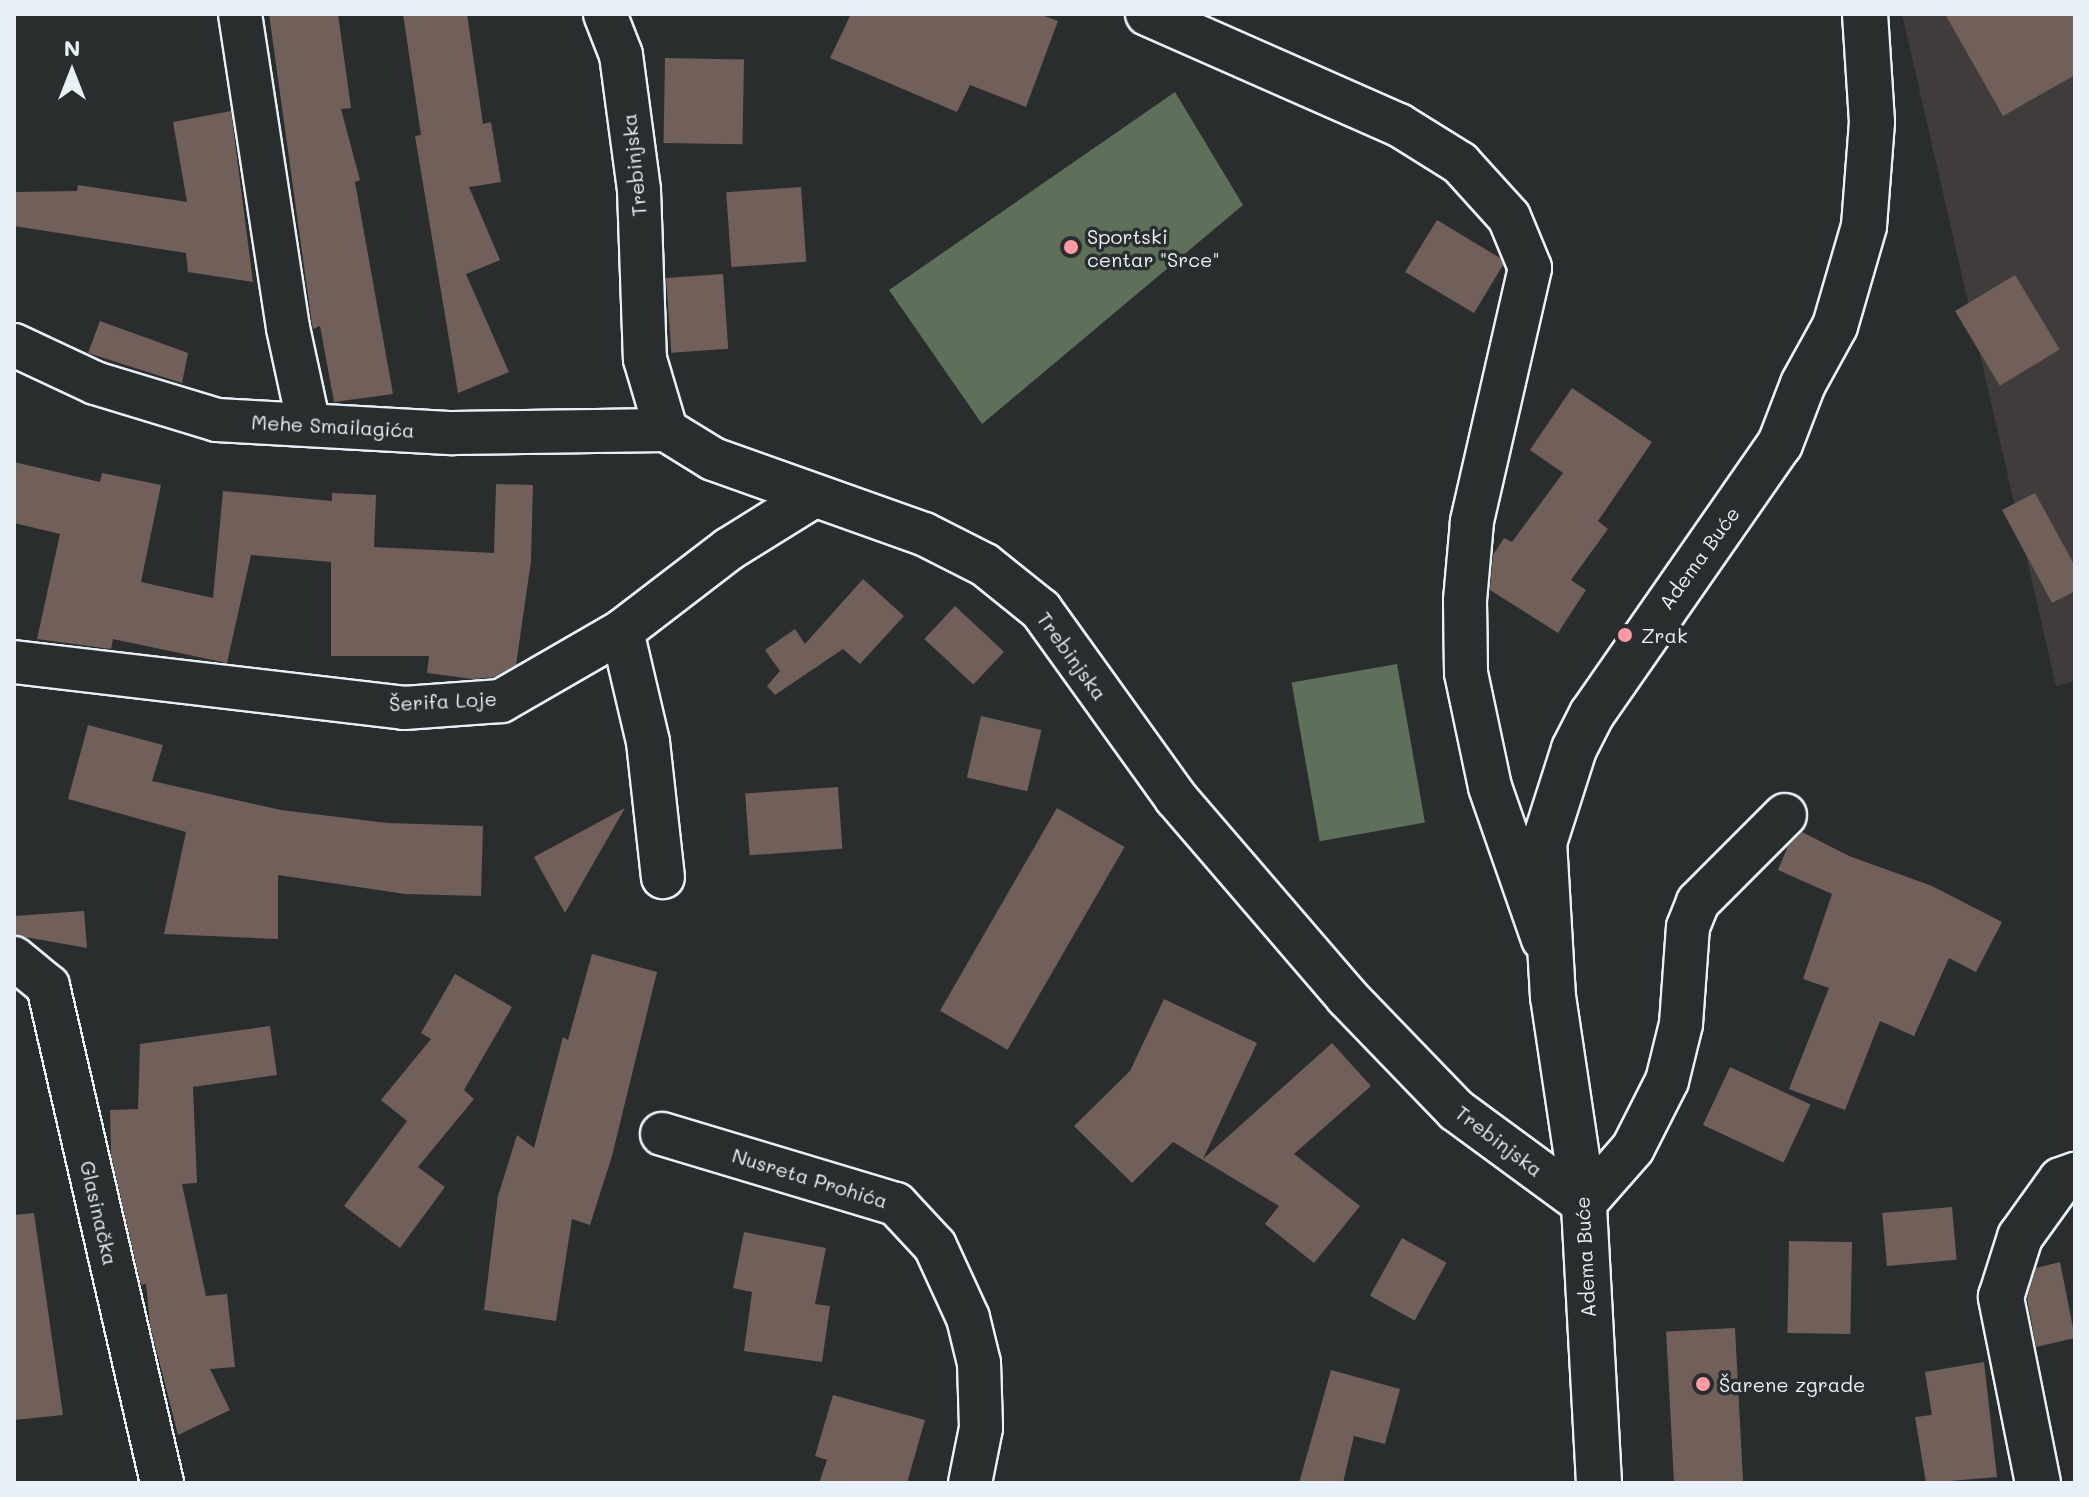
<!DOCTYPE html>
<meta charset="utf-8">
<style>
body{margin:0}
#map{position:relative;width:2089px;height:1497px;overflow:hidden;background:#2a2d2e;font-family:Mali,sans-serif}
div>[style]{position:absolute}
.built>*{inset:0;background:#3f3c3b}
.green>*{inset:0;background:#5e7059;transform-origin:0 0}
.building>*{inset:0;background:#715f5a;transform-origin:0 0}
.roads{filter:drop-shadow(2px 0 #e8f1f8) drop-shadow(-2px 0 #e8f1f8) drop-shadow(0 2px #e8f1f8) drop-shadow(0 -2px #e8f1f8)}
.street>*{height:42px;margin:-21px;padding:0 21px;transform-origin:21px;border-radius:21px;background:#2a2d2e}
.secondary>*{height:44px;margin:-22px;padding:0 22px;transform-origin:22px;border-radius:22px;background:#2a2d2e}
.dots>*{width:22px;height:22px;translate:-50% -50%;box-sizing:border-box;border:4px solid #2a2d2e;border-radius:50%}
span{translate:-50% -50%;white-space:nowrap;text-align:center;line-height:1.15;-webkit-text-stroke:7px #2a2d2e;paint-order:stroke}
.street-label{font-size:20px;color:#e8f1f8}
.poi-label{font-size:20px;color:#e8f1f8}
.left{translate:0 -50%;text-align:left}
.frame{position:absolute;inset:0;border:16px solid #e8f1f8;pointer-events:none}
.north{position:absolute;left:32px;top:32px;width:80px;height:80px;-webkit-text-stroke:6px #2a2d2e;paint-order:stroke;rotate:0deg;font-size:22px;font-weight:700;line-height:32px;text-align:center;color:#e8f1f8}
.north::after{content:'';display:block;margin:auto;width:28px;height:36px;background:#e8f1f8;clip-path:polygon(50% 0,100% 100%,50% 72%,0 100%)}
</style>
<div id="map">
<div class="built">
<i style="clip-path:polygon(1902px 14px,2075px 14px,2075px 681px,2056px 686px)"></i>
</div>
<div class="green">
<i style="clip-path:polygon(1175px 92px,1243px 205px,982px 424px,889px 290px)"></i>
<i style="left:1397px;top:664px;width:161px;height:107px;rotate:80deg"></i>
</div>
<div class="building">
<i style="clip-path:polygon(269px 14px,338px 14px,351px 108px,341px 109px,360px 180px,355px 182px,393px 394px,334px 402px,320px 326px,313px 329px,312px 324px)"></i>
<i style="clip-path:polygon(403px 14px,467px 14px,483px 124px,491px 122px,501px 182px,469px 187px,500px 260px,466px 274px,509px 372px,458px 393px,415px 136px,421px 135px)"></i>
<i style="clip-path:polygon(851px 14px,1039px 14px,1058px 21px,1026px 107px,970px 85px,957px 112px,830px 58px)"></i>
<i style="clip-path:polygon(1945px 14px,2075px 14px,2075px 75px,2003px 116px)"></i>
<i style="left:665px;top:58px;width:79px;height:85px;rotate:1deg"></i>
<i style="clip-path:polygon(231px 111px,253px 282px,188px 272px,186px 253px,14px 226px,14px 192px,77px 191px,78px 185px,187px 202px,173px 122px)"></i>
<i style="left:801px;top:187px;width:75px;height:75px;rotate:86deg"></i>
<i style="clip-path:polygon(1437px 220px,1500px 258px,1503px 265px,1474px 313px,1405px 272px)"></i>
<i style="left:723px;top:274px;width:75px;height:57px;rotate:86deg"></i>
<i style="left:2015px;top:275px;width:87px;height:70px;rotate:59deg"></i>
<i style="clip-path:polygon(100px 321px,188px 353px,182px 383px,88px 353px)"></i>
<i style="clip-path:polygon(1572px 388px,1652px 442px,1598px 521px,1608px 529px,1571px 580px,1586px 590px,1558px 633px,1490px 590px,1493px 555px,1504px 538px,1512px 542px,1563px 473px,1530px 450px)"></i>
<i style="clip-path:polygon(14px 462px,100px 482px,102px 473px,161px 485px,141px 582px,213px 598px,223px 491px,332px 501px,332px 493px,376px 495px,374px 547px,494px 553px,496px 484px,533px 485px,531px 561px,516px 665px,494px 677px,473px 679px,427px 673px,429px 656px,331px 656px,331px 562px,251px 555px,227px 663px,113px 639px,111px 649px,37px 639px,60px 534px,14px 523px)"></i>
<i style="clip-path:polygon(2035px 493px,2075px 566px,2075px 591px,2052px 603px,2002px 510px)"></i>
<i style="clip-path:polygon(863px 579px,904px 616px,860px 664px,843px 649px,775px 695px,767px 686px,780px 671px,765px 650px,795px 629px,805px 644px)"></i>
<i style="left:955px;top:606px;width:67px;height:45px;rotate:43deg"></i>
<i style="left:981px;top:716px;width:62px;height:63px;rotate:13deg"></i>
<i style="clip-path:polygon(88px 725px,163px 745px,152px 781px,281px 810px,387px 823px,483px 826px,481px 896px,405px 894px,278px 875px,278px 939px,164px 934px,186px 832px,68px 799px)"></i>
<i style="left:838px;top:787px;width:62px;height:93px;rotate:86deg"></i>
<i style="clip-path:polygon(625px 808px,565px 913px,534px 857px)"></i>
<i style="left:1057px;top:808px;width:78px;height:234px;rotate:30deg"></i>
<i style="clip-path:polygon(1802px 832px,1849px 856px,1932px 886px,2002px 922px,1976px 972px,1949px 958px,1914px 1036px,1880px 1021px,1845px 1110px,1789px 1089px,1829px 988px,1803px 979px,1832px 894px,1778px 870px,1788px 846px)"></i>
<i style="clip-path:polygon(84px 911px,87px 948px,14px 935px,14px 916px)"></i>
<i style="clip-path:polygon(592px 954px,657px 972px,612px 1156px,590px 1225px,572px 1219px,556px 1321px,484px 1310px,498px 1196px,517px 1135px,534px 1148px,563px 1037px,568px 1040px)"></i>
<i style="clip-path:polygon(455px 974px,512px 1007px,464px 1090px,474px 1099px,418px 1167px,445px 1187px,400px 1248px,344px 1206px,407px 1121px,381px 1100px,431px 1039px,421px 1033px)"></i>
<i style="clip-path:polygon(1164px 999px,1257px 1043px,1203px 1159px,1332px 1043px,1371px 1086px,1294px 1154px,1360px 1206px,1314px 1263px,1265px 1224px,1279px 1206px,1173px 1142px,1132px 1183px,1074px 1126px,1130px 1071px)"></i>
<i style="clip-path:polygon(270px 1026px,277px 1075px,193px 1087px,197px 1183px,182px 1184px,206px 1296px,227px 1294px,235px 1367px,210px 1369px,230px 1410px,178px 1435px,150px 1325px,146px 1284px,141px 1285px,111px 1155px,110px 1110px,138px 1109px,140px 1044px)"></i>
<i style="left:1730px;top:1067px;width:89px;height:64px;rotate:25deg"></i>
<i style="left:1952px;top:1207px;width:53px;height:70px;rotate:85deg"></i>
<i style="clip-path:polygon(34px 1213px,63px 1415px,14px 1420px,14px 1215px)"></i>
<i style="clip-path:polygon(744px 1232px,826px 1248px,815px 1304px,830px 1306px,822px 1362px,744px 1351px,752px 1292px,733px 1288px)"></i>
<i style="left:1402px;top:1238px;width:51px;height:66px;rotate:29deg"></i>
<i style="left:1789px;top:1241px;width:63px;height:92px;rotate:1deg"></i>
<i style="clip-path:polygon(2060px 1262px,2075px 1338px,2036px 1347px,2027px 1298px,2036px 1268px)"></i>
<i style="left:1735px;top:1328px;width:155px;height:69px;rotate:87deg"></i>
<i style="clip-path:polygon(1984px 1362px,1997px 1477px,1926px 1483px,1915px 1417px,1932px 1415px,1925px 1372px)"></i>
<i style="clip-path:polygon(1331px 1370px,1400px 1389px,1385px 1444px,1354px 1436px,1343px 1483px,1299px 1483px)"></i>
<i style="clip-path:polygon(833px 1395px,925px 1420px,907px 1483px,819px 1483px,827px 1460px,815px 1456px)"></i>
</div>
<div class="roads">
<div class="street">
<i style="left:240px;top:14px;width:318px;rotate:81.3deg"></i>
<i style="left:288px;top:328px;width:99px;rotate:77.8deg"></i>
<i style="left:605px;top:14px;width:44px;rotate:68.7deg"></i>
<i style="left:621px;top:55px;width:136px;rotate:82.4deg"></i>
<i style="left:639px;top:190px;width:169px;rotate:88deg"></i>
<i style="left:645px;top:359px;width:74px;rotate:73.5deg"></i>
<i style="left:666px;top:430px;width:55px;rotate:31.7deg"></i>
<i style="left:713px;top:459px;width:224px;rotate:19.6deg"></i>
<i style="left:924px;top:534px;width:68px;rotate:26.9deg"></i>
<i style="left:985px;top:565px;width:72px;rotate:38.8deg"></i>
<i style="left:1041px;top:610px;width:231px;rotate:54.3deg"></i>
<i style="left:1176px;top:798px;width:262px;rotate:49.3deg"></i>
<i style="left:1347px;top:997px;width:157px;rotate:46deg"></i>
<i style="left:1456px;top:1110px;width:159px;rotate:36.3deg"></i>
<i style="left:1584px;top:1204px;width:74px;rotate:-48.8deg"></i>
<i style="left:1633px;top:1148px;width:75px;rotate:-63.1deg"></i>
<i style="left:1667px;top:1081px;width:59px;rotate:-76.2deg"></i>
<i style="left:1681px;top:1024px;width:97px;rotate:-85.9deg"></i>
<i style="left:1688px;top:927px;width:27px;rotate:-68deg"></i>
<i style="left:1698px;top:902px;width:123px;rotate:-45deg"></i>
<i style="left:1147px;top:14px;width:275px;rotate:23.8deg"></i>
<i style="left:1399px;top:125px;width:72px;rotate:31.9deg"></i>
<i style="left:1460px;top:163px;width:73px;rotate:47.8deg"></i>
<i style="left:1509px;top:217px;width:55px;rotate:67.6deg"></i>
<i style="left:1530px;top:268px;width:261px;rotate:102.9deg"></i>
<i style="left:1472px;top:522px;width:79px;rotate:95.1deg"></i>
<i style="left:1465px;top:601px;width:72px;rotate:89.2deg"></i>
<i style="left:1466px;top:673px;width:116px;rotate:78.1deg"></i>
<i style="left:1490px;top:787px;width:161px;rotate:70.8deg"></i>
<i style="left:14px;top:345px;width:89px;rotate:25.1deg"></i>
<i style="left:95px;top:383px;width:127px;rotate:16.9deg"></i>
<i style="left:217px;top:420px;width:236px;rotate:3.2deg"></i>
<i style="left:453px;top:433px;width:213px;rotate:-0.8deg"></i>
<i style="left:622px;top:631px;width:114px;rotate:76.8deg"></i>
<i style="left:648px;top:742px;width:136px;rotate:83.7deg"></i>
<i style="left:14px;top:662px;width:393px;rotate:6.7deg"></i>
<i style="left:404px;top:708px;width:97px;rotate:-4.1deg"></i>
<i style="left:501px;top:701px;width:140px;rotate:-30deg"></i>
<i style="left:622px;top:631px;width:135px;rotate:-37.5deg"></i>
<i style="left:729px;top:549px;width:100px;rotate:-31.9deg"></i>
<i style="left:14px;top:958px;width:44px;rotate:39.5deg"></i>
<i style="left:48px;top:986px;width:510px;rotate:77.08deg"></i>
<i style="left:662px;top:1134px;width:244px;rotate:16.7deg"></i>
<i style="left:896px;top:1204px;width:57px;rotate:47.1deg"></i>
<i style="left:935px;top:1246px;width:79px;rotate:65.4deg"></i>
<i style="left:968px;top:1318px;width:46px;rotate:76.3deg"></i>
<i style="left:979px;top:1363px;width:65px;rotate:88.2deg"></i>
<i style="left:981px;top:1428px;width:56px;rotate:101.3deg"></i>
</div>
<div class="secondary">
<i style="left:1599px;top:1483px;width:279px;rotate:-93.1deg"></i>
<i style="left:1584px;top:1204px;width:209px;rotate:-98.5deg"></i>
<i style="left:1553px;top:997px;width:154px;rotate:-93.3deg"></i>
<i style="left:1544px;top:843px;width:99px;rotate:-72.3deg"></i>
<i style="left:1574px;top:749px;width:39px;rotate:-63deg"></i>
<i style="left:1592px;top:714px;width:329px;rotate:-55.2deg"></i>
<i style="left:1780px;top:444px;width:64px;rotate:-69deg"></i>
<i style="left:1803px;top:384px;width:66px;rotate:-61.1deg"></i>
<i style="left:1835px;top:326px;width:104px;rotate:-73.8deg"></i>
<i style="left:1864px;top:226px;width:104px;rotate:-85.6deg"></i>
<i style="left:1872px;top:122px;width:108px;rotate:-93.7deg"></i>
<i style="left:2038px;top:1483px;width:190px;rotate:-101.3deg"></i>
<i style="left:2001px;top:1297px;width:63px;rotate:-72.4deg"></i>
<i style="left:2020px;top:1237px;width:70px;rotate:-54.3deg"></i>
<i style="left:2061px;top:1180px;width:15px;rotate:-20deg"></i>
</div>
</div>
<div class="dots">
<i style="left:1071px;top:247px;background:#ff9aa2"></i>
<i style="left:1625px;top:635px;background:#ff9aa2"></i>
<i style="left:1703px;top:1384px;background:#ff9aa2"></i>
</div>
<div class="street-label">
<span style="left:634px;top:165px;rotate:-96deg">Trebinjska</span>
<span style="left:333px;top:426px;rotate:3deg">Mehe Smailagića</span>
<span style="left:1699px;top:558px;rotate:-54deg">Adema Buće</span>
<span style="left:1072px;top:656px;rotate:54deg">Trebinjska</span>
<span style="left:443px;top:701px;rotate:-3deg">Šerifa Loje</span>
<span style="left:1499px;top:1141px;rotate:37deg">Trebinjska</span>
<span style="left:810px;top:1178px;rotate:17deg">Nusreta Prohića</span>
<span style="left:99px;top:1213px;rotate:77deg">Glasinačka</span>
<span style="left:1585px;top:1257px;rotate:-93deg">Adema Buće</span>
</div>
<div class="poi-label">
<span class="left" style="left:1087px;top:248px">Sportski<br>centar "Srce"</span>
<span class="left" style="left:1641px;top:635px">Zrak</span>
<span class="left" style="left:1719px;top:1384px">Šarene zgrade</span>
</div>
<div class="frame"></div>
<div class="north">N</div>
</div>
